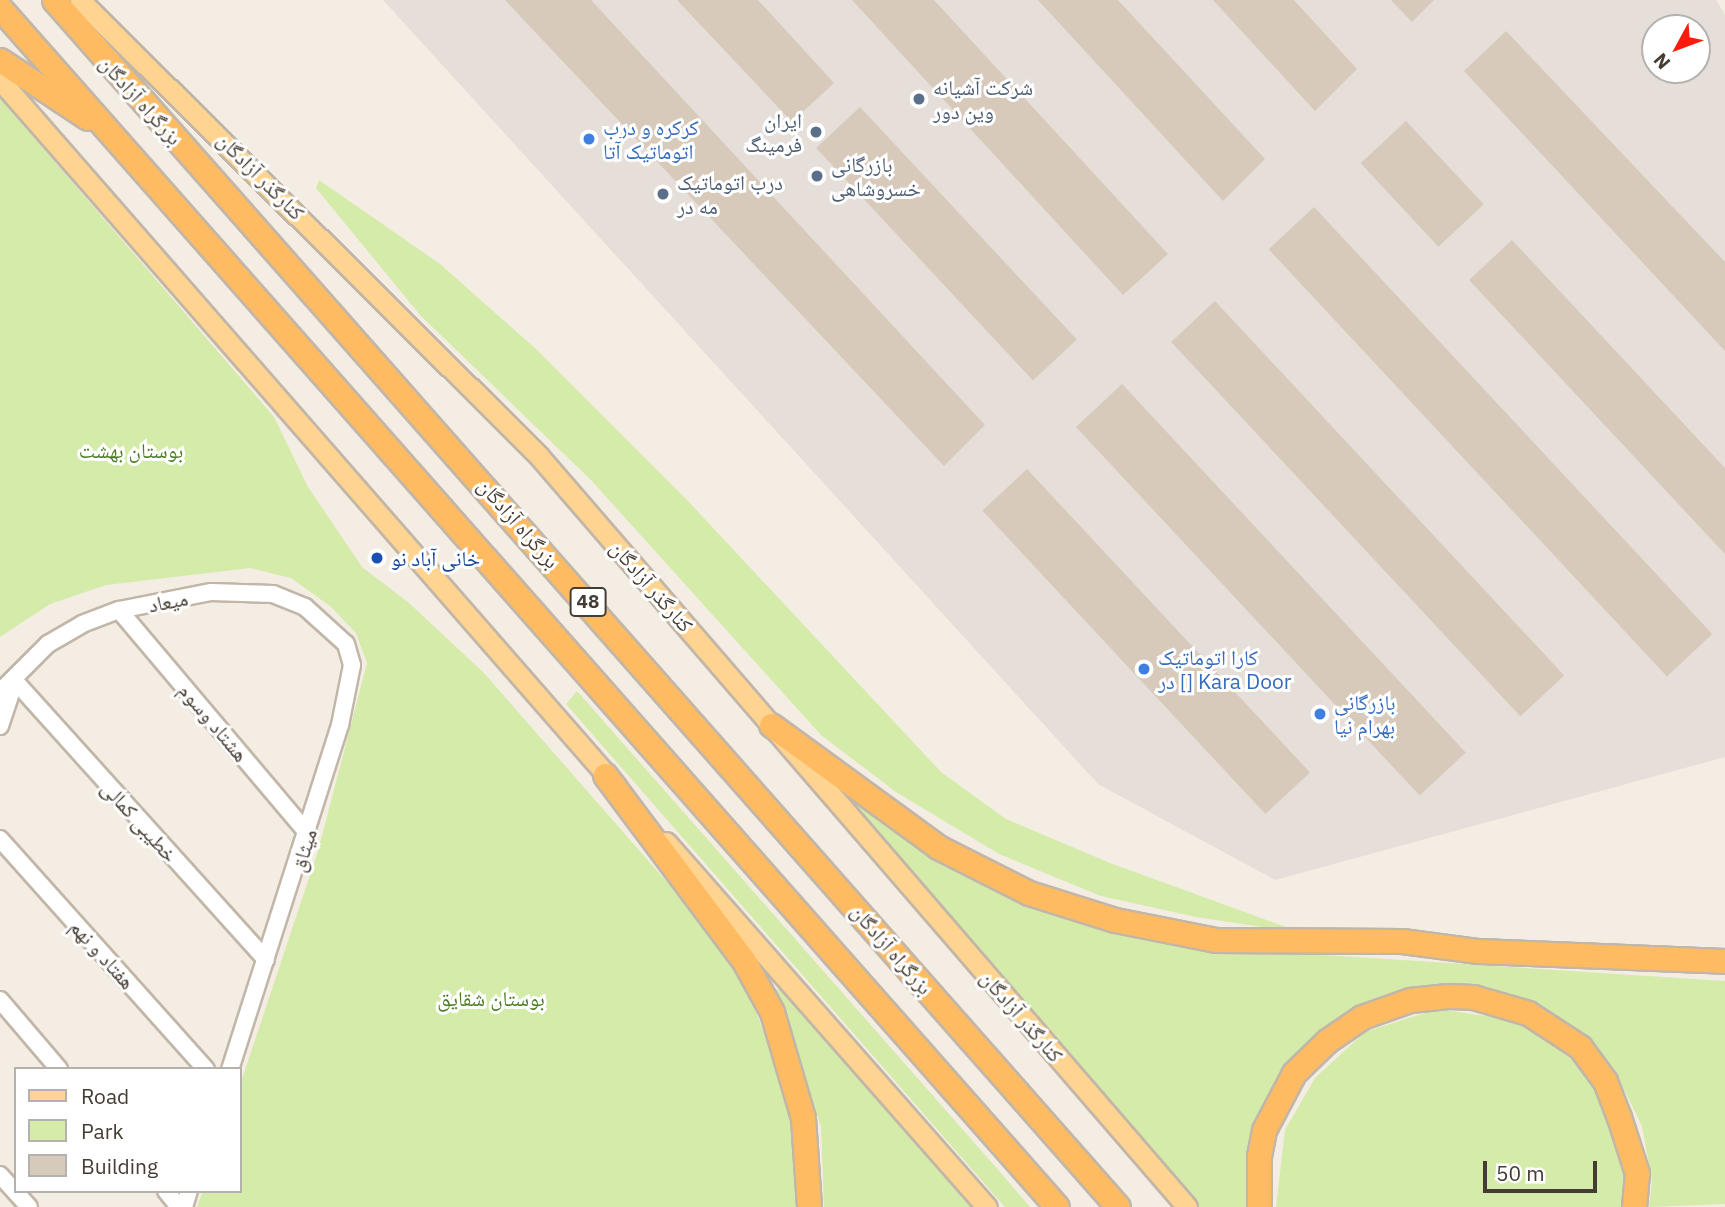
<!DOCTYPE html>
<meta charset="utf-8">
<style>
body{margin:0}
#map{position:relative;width:1725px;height:1207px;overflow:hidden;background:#f3ede3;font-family:"IBM Plex Sans","Noto Naskh Arabic",sans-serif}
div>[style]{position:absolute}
.industrial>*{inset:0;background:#e5ded9}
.green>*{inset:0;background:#d4eba9}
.building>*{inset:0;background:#d8cabb;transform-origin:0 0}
.roads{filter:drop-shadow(2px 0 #c2b6a8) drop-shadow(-2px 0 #c2b6a8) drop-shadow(0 2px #c2b6a8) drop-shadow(0 -2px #c2b6a8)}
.minor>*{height:16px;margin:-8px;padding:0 8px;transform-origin:8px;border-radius:8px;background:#fff}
.major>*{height:19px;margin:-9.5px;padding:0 9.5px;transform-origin:9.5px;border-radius:9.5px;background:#ffd490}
.highway>*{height:23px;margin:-11.5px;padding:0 11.5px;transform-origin:11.5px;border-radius:11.5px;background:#ffbb62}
.dots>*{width:19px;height:19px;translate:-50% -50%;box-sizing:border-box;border:4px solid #fff;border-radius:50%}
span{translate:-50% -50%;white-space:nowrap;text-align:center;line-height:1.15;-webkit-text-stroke:6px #fff;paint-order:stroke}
.shield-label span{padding:2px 5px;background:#fff;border:2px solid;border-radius:5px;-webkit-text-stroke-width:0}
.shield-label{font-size:19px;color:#453c33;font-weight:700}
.service-label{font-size:21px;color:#4e5e75}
.left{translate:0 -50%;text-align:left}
.right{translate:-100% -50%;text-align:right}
.street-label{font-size:21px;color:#453c33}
.shop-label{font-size:21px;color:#366cbe}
.park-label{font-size:21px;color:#4d7b23}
.transit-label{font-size:21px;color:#164399}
.legend{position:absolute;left:14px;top:1067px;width:228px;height:126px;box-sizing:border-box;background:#fff;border:2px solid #b5b1ad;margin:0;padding:9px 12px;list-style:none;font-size:21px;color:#453c33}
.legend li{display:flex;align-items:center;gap:14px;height:35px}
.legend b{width:35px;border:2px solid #b5b1ad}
.north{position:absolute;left:1641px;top:14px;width:70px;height:70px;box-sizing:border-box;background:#fff;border:2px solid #b5b1ad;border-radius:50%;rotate:229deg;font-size:19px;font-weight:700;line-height:28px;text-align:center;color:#453c33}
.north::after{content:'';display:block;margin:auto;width:24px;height:32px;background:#ff1a0e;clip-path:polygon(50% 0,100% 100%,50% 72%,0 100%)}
.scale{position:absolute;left:1483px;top:1161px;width:114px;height:32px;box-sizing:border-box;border:4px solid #453c33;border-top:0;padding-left:9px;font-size:21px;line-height:24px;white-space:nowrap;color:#453c33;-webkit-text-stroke:5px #fff;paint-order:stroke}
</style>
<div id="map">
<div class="industrial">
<i style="clip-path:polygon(evenodd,383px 0,1716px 0,1725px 15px,1725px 757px,1275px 880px,1098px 784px,383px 0,1655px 28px,1697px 28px,1697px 70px,1655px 70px,1655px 28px)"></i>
</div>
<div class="green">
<i style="clip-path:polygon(0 98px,274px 417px,308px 487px,362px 567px,409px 603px,483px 672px,708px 929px,749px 994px,784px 1084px,798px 1171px,796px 1207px,197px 1207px,203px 1191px,240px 1191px,240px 1085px,318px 851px,367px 663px,356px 633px,330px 606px,291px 578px,250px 568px,106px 585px,50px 604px,0 637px)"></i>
<i style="clip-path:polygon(319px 180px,440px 264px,535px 348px,688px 501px,941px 772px,1006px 819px,1110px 863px,1302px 933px,1196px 917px,1101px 896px,999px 854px,896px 792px,821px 735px,591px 480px,420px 315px,316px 188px)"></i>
<i style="clip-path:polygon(577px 691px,993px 1164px,1030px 1207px,1005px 1207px,566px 704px)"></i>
<i style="clip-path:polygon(816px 766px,895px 831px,938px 859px,1217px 948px,1725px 981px,1725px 1204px,1649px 1207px,1652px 1181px,1642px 1126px,1616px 1073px,1594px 1047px,1534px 1004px,1474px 987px,1447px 986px,1401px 990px,1374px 999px,1317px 1032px,1290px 1061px,1266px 1101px,1253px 1137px,1250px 1207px,1199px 1207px)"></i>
<i style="clip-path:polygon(782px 988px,973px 1207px,824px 1207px,821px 1126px,775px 990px)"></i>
<i style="clip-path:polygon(1437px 1009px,1514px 1020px,1572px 1059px,1598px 1094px,1624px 1161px,1624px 1207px,1276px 1207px,1285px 1130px,1315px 1078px,1365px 1032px)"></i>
</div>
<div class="building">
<i style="clip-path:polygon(505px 0,591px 0,985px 425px,944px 466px)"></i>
<i style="clip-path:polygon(677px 0,758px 0,834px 83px,792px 122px)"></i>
<i style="clip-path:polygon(852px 0,934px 0,1168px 254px,1123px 295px)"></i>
<i style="clip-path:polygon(1038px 0,1118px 0,1265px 159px,1223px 201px)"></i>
<i style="clip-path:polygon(1213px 0,1294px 0,1357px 69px,1315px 111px)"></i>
<i style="clip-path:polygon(1391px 0,1434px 0,1412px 22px)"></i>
<i style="clip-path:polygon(1506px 31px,1725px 262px,1725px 351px,1464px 71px)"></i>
<i style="left:860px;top:107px;width:318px;height:60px;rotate:47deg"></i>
<i style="left:1406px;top:121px;width:114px;height:62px;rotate:47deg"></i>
<i style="left:1314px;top:207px;width:584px;height:62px;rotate:47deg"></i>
<i style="clip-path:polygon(1512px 240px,1725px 468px,1725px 554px,1469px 280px)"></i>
<i style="left:1215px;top:301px;width:512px;height:60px;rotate:47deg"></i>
<i style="left:1122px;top:384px;width:504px;height:63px;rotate:47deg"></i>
<i style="left:1027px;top:469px;width:415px;height:61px;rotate:47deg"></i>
</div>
<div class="roads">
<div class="minor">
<i style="left:119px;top:610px;width:293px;rotate:49.8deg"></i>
<i style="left:15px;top:681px;width:375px;rotate:48deg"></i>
<i style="left:0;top:692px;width:68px;rotate:-45deg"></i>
<i style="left:48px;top:644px;width:39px;rotate:-30deg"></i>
<i style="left:82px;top:624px;width:40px;rotate:-21deg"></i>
<i style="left:119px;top:610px;width:94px;rotate:-11.1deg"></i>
<i style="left:211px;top:592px;width:62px;rotate:1.8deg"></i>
<i style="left:273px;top:594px;width:35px;rotate:22deg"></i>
<i style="left:305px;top:607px;width:55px;rotate:42.1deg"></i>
<i style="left:346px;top:644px;width:22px;rotate:74deg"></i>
<i style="left:352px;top:665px;width:61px;rotate:101.3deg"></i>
<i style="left:340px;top:725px;width:361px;rotate:107.7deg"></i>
<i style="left:0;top:726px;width:47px;rotate:-71.6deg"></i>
<i style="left:0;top:839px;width:309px;rotate:48.2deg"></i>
<i style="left:0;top:1000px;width:91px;rotate:49.5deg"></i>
<i style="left:0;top:1175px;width:43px;rotate:47.8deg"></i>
<i style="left:166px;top:1191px;width:21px;rotate:51deg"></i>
<i style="left:184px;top:1207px;width:17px;rotate:-73deg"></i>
</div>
<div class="major">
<i style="left:80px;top:0;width:646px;rotate:44.81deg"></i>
<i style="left:538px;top:455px;width:993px;rotate:49.2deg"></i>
<i style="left:0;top:80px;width:937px;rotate:48.89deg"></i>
<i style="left:666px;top:842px;width:486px;rotate:48.7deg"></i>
</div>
<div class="highway">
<i style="left:54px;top:0;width:1609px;rotate:48.6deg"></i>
<i style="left:0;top:8px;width:1598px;rotate:48.6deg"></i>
<i style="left:0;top:60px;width:105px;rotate:33.4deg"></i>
<i style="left:771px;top:725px;width:207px;rotate:36.1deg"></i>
<i style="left:938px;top:847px;width:102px;rotate:26.8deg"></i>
<i style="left:1029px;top:893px;width:90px;rotate:17.4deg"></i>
<i style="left:1115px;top:920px;width:103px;rotate:11.2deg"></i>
<i style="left:1216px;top:940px;width:186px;rotate:0.3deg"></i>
<i style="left:1402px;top:941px;width:77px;rotate:7.5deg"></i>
<i style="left:1478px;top:951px;width:247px;rotate:2.3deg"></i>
<i style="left:605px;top:775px;width:232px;rotate:53.2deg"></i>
<i style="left:744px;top:961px;width:58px;rotate:61.2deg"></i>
<i style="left:772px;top:1012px;width:110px;rotate:73.7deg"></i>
<i style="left:803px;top:1118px;width:89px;rotate:86.1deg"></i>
<i style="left:1259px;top:1207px;width:51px;rotate:-90deg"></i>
<i style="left:1259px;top:1156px;width:26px;rotate:-79deg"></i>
<i style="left:1264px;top:1130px;width:64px;rotate:-62.2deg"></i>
<i style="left:1294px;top:1073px;width:46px;rotate:-44.1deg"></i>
<i style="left:1327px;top:1041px;width:42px;rotate:-34.4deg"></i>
<i style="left:1362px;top:1017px;width:51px;rotate:-19.5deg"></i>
<i style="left:1410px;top:1000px;width:38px;rotate:-6deg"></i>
<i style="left:1448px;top:996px;width:25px;rotate:2deg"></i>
<i style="left:1473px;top:997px;width:57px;rotate:16.2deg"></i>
<i style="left:1528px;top:1013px;width:62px;rotate:33.2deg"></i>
<i style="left:1580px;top:1047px;width:42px;rotate:53.7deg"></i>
<i style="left:1605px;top:1081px;width:39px;rotate:69deg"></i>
<i style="left:1619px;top:1117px;width:59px;rotate:72.2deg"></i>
<i style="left:1637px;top:1173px;width:34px;rotate:95deg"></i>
</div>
</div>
<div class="dots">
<i style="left:919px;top:99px;background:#5c6f8a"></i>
<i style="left:816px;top:132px;background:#5c6f8a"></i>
<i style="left:589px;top:139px;background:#3f7fe0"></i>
<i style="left:817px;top:176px;background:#5c6f8a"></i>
<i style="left:663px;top:194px;background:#5c6f8a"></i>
<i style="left:377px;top:558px;background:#1a4fb4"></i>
<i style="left:1144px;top:669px;background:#3f7fe0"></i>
<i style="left:1320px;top:714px;background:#3f7fe0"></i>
</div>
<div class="shield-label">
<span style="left:588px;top:602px">48</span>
</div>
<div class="service-label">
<span class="left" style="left:933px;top:99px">شرکت آشیانه<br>وین دور</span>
<span class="right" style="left:802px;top:132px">ایران<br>فرمینگ</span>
<span class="left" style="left:831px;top:176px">بازرگانی<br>خسروشاهی</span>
<span class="left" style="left:677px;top:194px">درب اتوماتیک<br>مه در</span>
</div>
<div class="street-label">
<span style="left:141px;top:100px;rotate:48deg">بزرگراه آزادگان</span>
<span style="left:261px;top:176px;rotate:45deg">کنارگذر آزادگان</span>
<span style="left:519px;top:523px;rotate:49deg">بزرگراه آزادگان</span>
<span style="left:652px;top:586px;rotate:49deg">کنارگذر آزادگان</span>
<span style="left:168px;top:601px;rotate:-11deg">میعاد</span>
<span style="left:214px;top:722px;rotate:50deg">هشتاد وسوم</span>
<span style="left:140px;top:821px;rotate:48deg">خطیبی کمالی</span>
<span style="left:303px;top:850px;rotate:-72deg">میثاق</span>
<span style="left:892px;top:949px;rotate:49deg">بزرگراه آزادگان</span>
<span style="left:103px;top:954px;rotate:48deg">هفتاد و نهم</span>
<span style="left:1022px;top:1016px;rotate:49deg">کنارگذر آزادگان</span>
</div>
<div class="shop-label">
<span class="left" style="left:603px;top:139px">کرکره و درب<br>اتوماتیک آتا</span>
<span class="left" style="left:1158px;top:669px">کارا اتوماتیک<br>در [] Kara Door</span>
<span class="left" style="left:1334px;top:714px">بازرگانی<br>بهرام نیا</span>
</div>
<div class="park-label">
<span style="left:131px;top:450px">بوستان بهشت</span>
<span style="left:491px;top:998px">بوستان شقایق</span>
</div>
<div class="transit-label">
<span class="left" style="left:391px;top:558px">خانی آباد نو</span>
</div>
<ul class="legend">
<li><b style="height:9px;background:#ffd490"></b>Road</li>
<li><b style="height:19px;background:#d4eba9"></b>Park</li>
<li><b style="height:19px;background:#d8cabb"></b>Building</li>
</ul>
<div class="north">N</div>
<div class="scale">50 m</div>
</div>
